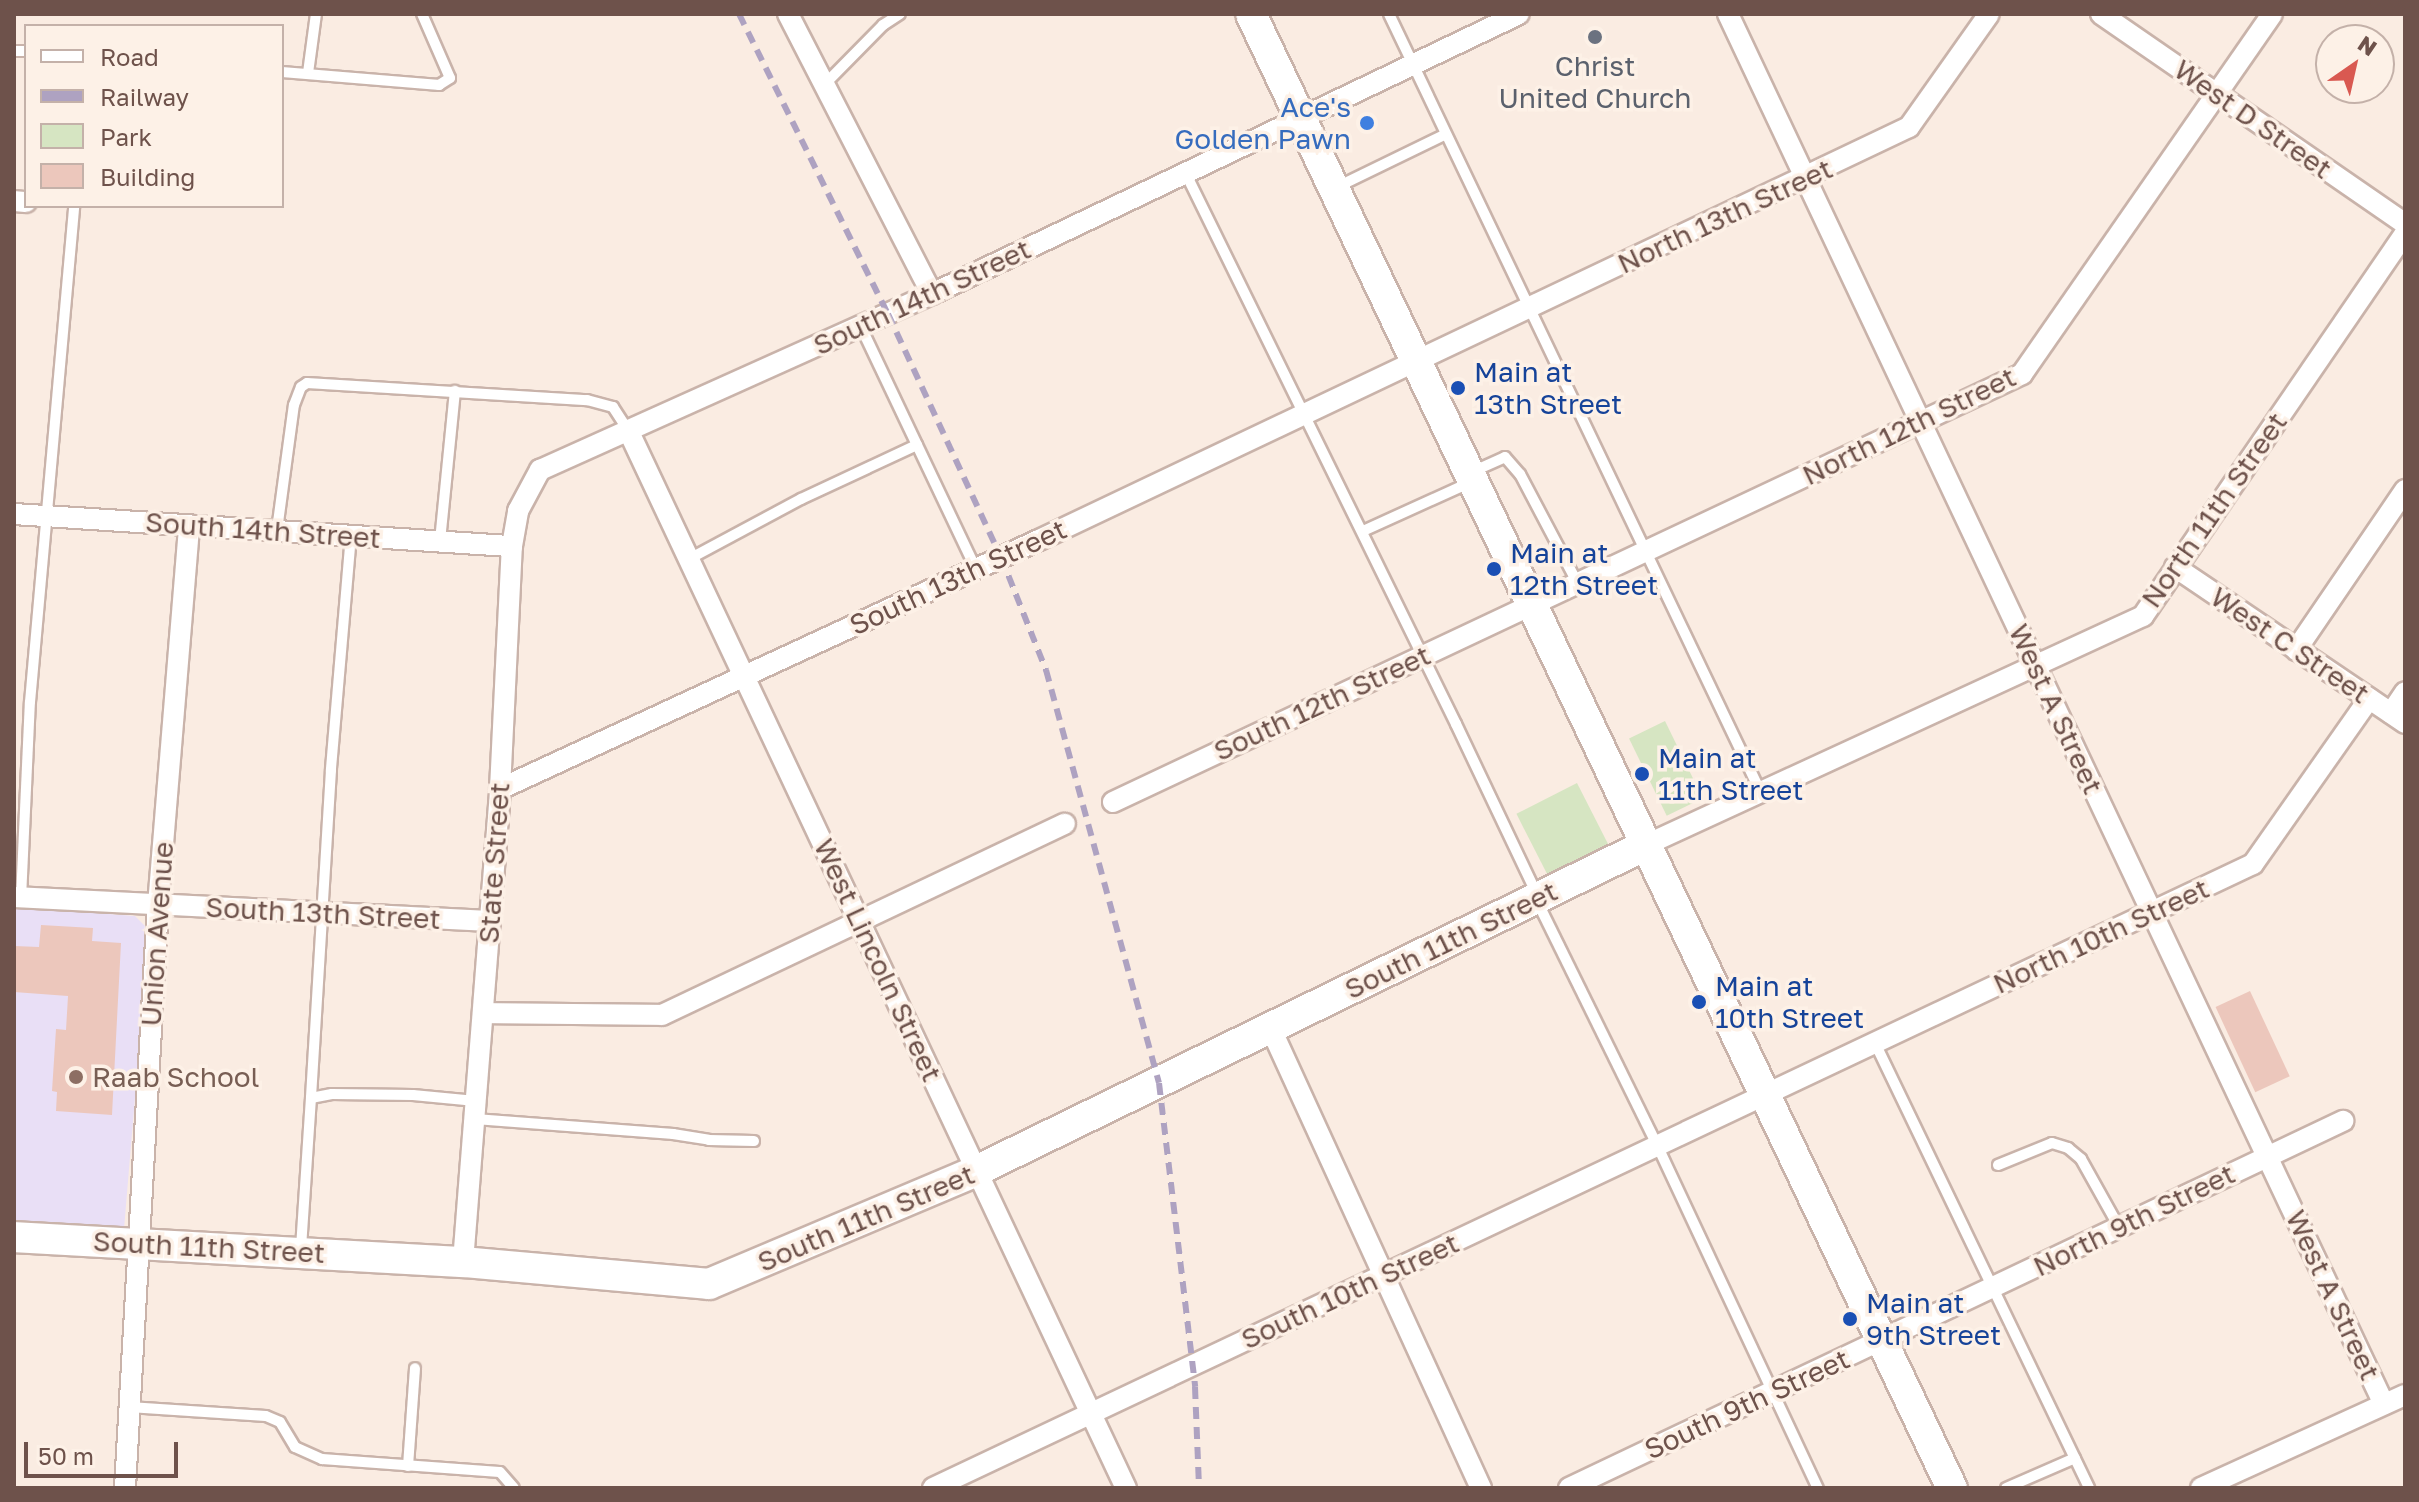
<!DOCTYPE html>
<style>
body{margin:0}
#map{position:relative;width:2419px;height:1502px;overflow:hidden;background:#faece2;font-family:"Golos Text",sans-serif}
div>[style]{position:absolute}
.education>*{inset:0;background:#e9dff6}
.green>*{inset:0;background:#d6e5c2;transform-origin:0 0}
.building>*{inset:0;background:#ecc7bc;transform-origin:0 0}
.roads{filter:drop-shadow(2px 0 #c9b3aa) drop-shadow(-2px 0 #c9b3aa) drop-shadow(0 2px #c9b3aa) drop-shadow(0 -2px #c9b3aa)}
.lane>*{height:10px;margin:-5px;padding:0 5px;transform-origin:5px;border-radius:5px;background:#fff}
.street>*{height:20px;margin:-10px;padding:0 10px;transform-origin:10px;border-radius:10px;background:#fff}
.secondary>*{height:30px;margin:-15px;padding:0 15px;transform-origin:15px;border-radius:15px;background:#fff}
.rail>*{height:6px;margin-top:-3px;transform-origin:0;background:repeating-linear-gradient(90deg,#aea2c1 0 12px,transparent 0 20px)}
.dots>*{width:22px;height:22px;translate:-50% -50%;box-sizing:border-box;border:4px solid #fdf1e7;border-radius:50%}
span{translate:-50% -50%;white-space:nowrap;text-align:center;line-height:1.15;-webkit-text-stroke:7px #fdf1e7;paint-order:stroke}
.worship-label{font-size:28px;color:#5b616d}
.shop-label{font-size:28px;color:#366cbe}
.right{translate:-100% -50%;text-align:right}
.street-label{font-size:28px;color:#6e524b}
.transit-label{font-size:28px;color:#164399}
.left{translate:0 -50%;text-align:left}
.education-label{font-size:28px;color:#785e54}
.frame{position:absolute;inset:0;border:16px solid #6e524b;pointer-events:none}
.legend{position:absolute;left:24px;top:24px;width:260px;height:184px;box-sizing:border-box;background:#fdf1e7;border:2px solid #c4b1a9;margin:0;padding:10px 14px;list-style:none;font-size:24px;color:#6e524b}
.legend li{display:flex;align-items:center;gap:16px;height:40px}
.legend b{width:40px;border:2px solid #c4b1a9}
.north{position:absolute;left:2315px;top:24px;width:80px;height:80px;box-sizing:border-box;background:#fdf1e7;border:2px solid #c4b1a9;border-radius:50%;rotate:34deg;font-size:22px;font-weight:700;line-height:32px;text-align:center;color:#6e524b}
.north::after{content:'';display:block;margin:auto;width:28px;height:36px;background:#d95951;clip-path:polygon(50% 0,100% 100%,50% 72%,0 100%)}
.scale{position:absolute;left:24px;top:1442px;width:154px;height:36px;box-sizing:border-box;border:4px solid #6e524b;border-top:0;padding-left:10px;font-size:24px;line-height:28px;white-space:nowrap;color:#6e524b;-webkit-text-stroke:6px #fdf1e7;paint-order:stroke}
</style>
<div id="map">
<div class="education">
<i style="clip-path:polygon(14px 907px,135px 916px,149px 930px,124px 1229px,14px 1225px)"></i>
</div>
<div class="green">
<i style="left:1665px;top:721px;width:86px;height:40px;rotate:64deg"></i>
<i style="left:1577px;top:783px;width:85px;height:68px;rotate:63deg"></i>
</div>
<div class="building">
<i style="clip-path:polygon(41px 925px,93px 928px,92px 941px,121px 943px,112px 1115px,56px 1111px,57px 1092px,52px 1091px,56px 1029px,66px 1030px,68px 996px,14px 992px,14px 946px,39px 947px)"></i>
<i style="left:2250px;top:991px;width:94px;height:38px;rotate:65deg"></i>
</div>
<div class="roads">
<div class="lane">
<i style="left:1389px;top:14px;width:863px;rotate:64.47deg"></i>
<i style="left:14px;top:51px;width:12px"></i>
<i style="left:282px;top:72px;width:158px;rotate:4.7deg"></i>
<i style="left:439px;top:85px;width:13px;rotate:-32deg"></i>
<i style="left:450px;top:78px;width:70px;rotate:-113.6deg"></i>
<i style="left:308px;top:73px;width:60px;rotate:-82.3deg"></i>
<i style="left:823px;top:86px;width:86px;rotate:-45.5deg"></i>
<i style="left:883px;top:25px;width:20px;rotate:-33deg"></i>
<i style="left:1185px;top:172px;width:615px;rotate:63.85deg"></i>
<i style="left:1456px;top:724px;width:179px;rotate:64.6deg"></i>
<i style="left:1533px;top:886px;width:13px;rotate:77deg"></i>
<i style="left:1536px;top:899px;width:274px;rotate:63.8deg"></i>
<i style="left:1657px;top:1145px;width:379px;rotate:64.9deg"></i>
<i style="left:1335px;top:188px;width:123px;rotate:-25.9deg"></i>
<i style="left:861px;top:327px;width:268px;rotate:64.6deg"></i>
<i style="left:1474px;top:471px;width:34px;rotate:-24deg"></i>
<i style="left:1505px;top:457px;width:23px;rotate:49deg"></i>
<i style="left:1520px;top:474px;width:124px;rotate:62.2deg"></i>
<i style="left:277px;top:530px;width:126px;rotate:-82.3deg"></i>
<i style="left:294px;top:405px;width:19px;rotate:-69deg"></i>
<i style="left:301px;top:387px;width:7px;rotate:-34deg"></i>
<i style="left:307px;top:383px;width:281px;rotate:3.5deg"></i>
<i style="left:587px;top:400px;width:27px;rotate:15deg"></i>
<i style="left:613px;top:407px;width:30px;rotate:57deg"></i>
<i style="left:1363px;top:531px;width:119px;rotate:-24.4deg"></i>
<i style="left:351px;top:535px;width:236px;rotate:94.9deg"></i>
<i style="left:331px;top:770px;width:329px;rotate:93.5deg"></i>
<i style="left:311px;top:1098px;width:21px;rotate:-11deg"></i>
<i style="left:332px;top:1094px;width:81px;rotate:0.7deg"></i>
<i style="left:413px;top:1095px;width:63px;rotate:5.4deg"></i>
<i style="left:440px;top:541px;width:151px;rotate:-84.3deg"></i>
<i style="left:689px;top:559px;width:127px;rotate:-28.2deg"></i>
<i style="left:801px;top:499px;width:128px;rotate:-25deg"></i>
<i style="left:21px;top:898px;width:196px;rotate:-87.4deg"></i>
<i style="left:30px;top:702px;width:498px;rotate:-84.9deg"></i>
<i style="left:1875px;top:1043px;width:494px;rotate:64.3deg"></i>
<i style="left:475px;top:1119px;width:199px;rotate:4.3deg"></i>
<i style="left:673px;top:1134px;width:36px;rotate:9deg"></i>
<i style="left:709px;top:1140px;width:45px;rotate:1.3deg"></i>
<i style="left:1998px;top:1165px;width:58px;rotate:-22.2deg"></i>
<i style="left:2052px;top:1143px;width:17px;rotate:17deg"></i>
<i style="left:2068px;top:1148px;width:17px;rotate:40deg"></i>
<i style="left:2081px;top:1159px;width:78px;rotate:60.8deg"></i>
<i style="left:301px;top:1248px;width:150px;rotate:-86.2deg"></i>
<i style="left:129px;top:1407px;width:137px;rotate:3.8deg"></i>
<i style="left:266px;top:1416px;width:15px;rotate:23deg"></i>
<i style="left:280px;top:1422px;width:29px;rotate:59deg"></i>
<i style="left:295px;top:1447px;width:30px;rotate:24deg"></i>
<i style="left:322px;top:1459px;width:178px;rotate:4.2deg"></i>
<i style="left:500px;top:1472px;width:21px;rotate:49deg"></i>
<i style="left:408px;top:1466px;width:98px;rotate:-85.9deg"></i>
<i style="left:2006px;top:1488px;width:75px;rotate:-23.5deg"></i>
</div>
<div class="street">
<i style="left:788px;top:14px;width:315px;rotate:62.8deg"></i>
<i style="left:1728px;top:14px;width:1537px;rotate:64.74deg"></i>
<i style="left:2101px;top:14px;width:369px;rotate:34.6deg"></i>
<i style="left:14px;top:201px;width:12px;rotate:5deg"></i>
<i style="left:629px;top:432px;width:1167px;rotate:64.8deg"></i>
<i style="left:14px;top:514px;width:499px;rotate:3.7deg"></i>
<i style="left:2175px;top:567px;width:278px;rotate:34.1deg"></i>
<i style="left:2296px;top:650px;width:194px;rotate:-55.7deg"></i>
<i style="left:2391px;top:713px;width:25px;rotate:-56deg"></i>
<i style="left:500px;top:789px;width:594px;rotate:-24.8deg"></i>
<i style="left:1039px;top:540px;width:963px;rotate:-25.39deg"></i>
<i style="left:1909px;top:127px;width:138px;rotate:-54.7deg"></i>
<i style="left:1113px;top:802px;width:1005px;rotate:-25.21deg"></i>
<i style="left:2022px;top:374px;width:438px;rotate:-55.2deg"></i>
<i style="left:1648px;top:844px;width:545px;rotate:-24.73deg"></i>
<i style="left:2143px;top:616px;width:464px;rotate:-55.6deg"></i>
<i style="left:14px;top:897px;width:476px;rotate:2.9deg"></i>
<i style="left:484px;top:1013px;width:178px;rotate:0.6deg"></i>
<i style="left:662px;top:1015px;width:446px;rotate:-25.4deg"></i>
<i style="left:1271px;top:1029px;width:505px;rotate:65.42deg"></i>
<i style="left:463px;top:1262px;width:474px;rotate:-85.5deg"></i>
<i style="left:500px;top:789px;width:243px;rotate:-87.2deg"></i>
<i style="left:512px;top:546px;width:36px;rotate:-80deg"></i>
<i style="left:518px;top:511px;width:47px;rotate:-61.8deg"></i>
<i style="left:540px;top:470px;width:430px;rotate:-24.2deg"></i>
<i style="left:932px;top:294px;width:650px;rotate:-25.5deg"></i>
<i style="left:125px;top:1488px;width:584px;rotate:-86.76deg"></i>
<i style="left:158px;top:905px;width:381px;rotate:-85.3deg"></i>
<i style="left:933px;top:1488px;width:1460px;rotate:-25.3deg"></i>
<i style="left:2253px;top:864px;width:202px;rotate:-54.9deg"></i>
<i style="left:1569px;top:1488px;width:857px;rotate:-25.37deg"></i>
<i style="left:2201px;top:1488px;width:224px;rotate:-24.5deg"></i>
</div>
<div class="secondary">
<i style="left:1251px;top:14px;width:1632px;rotate:64.57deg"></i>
<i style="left:14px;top:1237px;width:450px;rotate:3.2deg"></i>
<i style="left:463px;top:1262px;width:247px;rotate:5.1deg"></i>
<i style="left:709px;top:1284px;width:290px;rotate:-22.9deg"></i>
<i style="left:976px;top:1171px;width:747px;rotate:-25.95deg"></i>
</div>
</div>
<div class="rail">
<i style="left:739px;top:14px;width:335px;rotate:63.6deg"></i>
<i style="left:888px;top:314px;width:268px;rotate:65.1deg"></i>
<i style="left:1001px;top:557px;width:122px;rotate:68.3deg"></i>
<i style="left:1046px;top:670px;width:428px;rotate:74.7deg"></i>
<i style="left:1159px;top:1083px;width:306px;rotate:83.2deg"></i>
<i style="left:1195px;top:1387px;width:101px;rotate:87.7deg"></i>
</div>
<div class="dots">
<i style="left:1595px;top:37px;background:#6b7280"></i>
<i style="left:1367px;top:123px;background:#3f7fe0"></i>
<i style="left:1458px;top:388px;background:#1a4fb4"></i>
<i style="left:1494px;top:569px;background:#1a4fb4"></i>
<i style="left:1642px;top:774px;background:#1a4fb4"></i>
<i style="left:1699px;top:1002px;background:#1a4fb4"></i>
<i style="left:76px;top:1077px;background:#8d6e63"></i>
<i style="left:1850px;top:1319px;background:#1a4fb4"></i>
</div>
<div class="worship-label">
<span style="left:1595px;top:82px">Christ<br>United Church</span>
</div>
<div class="shop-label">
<span class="right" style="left:1351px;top:123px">Ace's<br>Golden Pawn</span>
</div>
<div class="street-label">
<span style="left:2253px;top:119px;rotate:35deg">West D Street</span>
<span style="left:1725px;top:216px;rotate:-25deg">North 13th Street</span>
<span style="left:922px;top:297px;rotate:-25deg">South 14th Street</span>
<span style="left:1909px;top:426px;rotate:-26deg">North 12th Street</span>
<span style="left:2214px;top:510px;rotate:-55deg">North 11th Street</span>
<span style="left:263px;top:530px;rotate:4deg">South 14th Street</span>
<span style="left:958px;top:577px;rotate:-25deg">South 13th Street</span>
<span style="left:2290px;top:645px;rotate:34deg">West C Street</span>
<span style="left:1322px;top:703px;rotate:-25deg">South 12th Street</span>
<span style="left:2056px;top:709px;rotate:65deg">West A Street</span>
<span style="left:494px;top:863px;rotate:-86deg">State Street</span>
<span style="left:323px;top:913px;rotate:3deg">South 13th Street</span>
<span style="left:157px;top:934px;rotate:-86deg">Union Avenue</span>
<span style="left:2101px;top:936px;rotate:-25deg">North 10th Street</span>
<span style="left:1451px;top:940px;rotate:-26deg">South 11th Street</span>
<span style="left:878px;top:960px;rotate:65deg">West Lincoln Street</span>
<span style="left:866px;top:1218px;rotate:-23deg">South 11th Street</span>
<span style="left:2134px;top:1220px;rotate:-26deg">North 9th Street</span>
<span style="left:209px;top:1247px;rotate:3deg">South 11th Street</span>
<span style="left:1350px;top:1291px;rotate:-25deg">South 10th Street</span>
<span style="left:2333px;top:1295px;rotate:65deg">West A Street</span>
<span style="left:1747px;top:1404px;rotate:-25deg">South 9th Street</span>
</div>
<div class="transit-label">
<span class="left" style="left:1474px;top:388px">Main at<br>13th Street</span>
<span class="left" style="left:1510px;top:569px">Main at<br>12th Street</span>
<span class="left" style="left:1658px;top:774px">Main at<br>11th Street</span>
<span class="left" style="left:1715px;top:1002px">Main at<br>10th Street</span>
<span class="left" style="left:1866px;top:1319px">Main at<br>9th Street</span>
</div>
<div class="education-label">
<span class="left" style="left:92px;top:1077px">Raab School</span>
</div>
<div class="frame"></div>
<ul class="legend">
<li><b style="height:10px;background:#fff"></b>Road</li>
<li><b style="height:10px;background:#aea2c1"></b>Railway</li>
<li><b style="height:22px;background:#d6e5c2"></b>Park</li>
<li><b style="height:22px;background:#ecc7bc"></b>Building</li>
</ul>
<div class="north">N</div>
<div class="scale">50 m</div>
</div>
